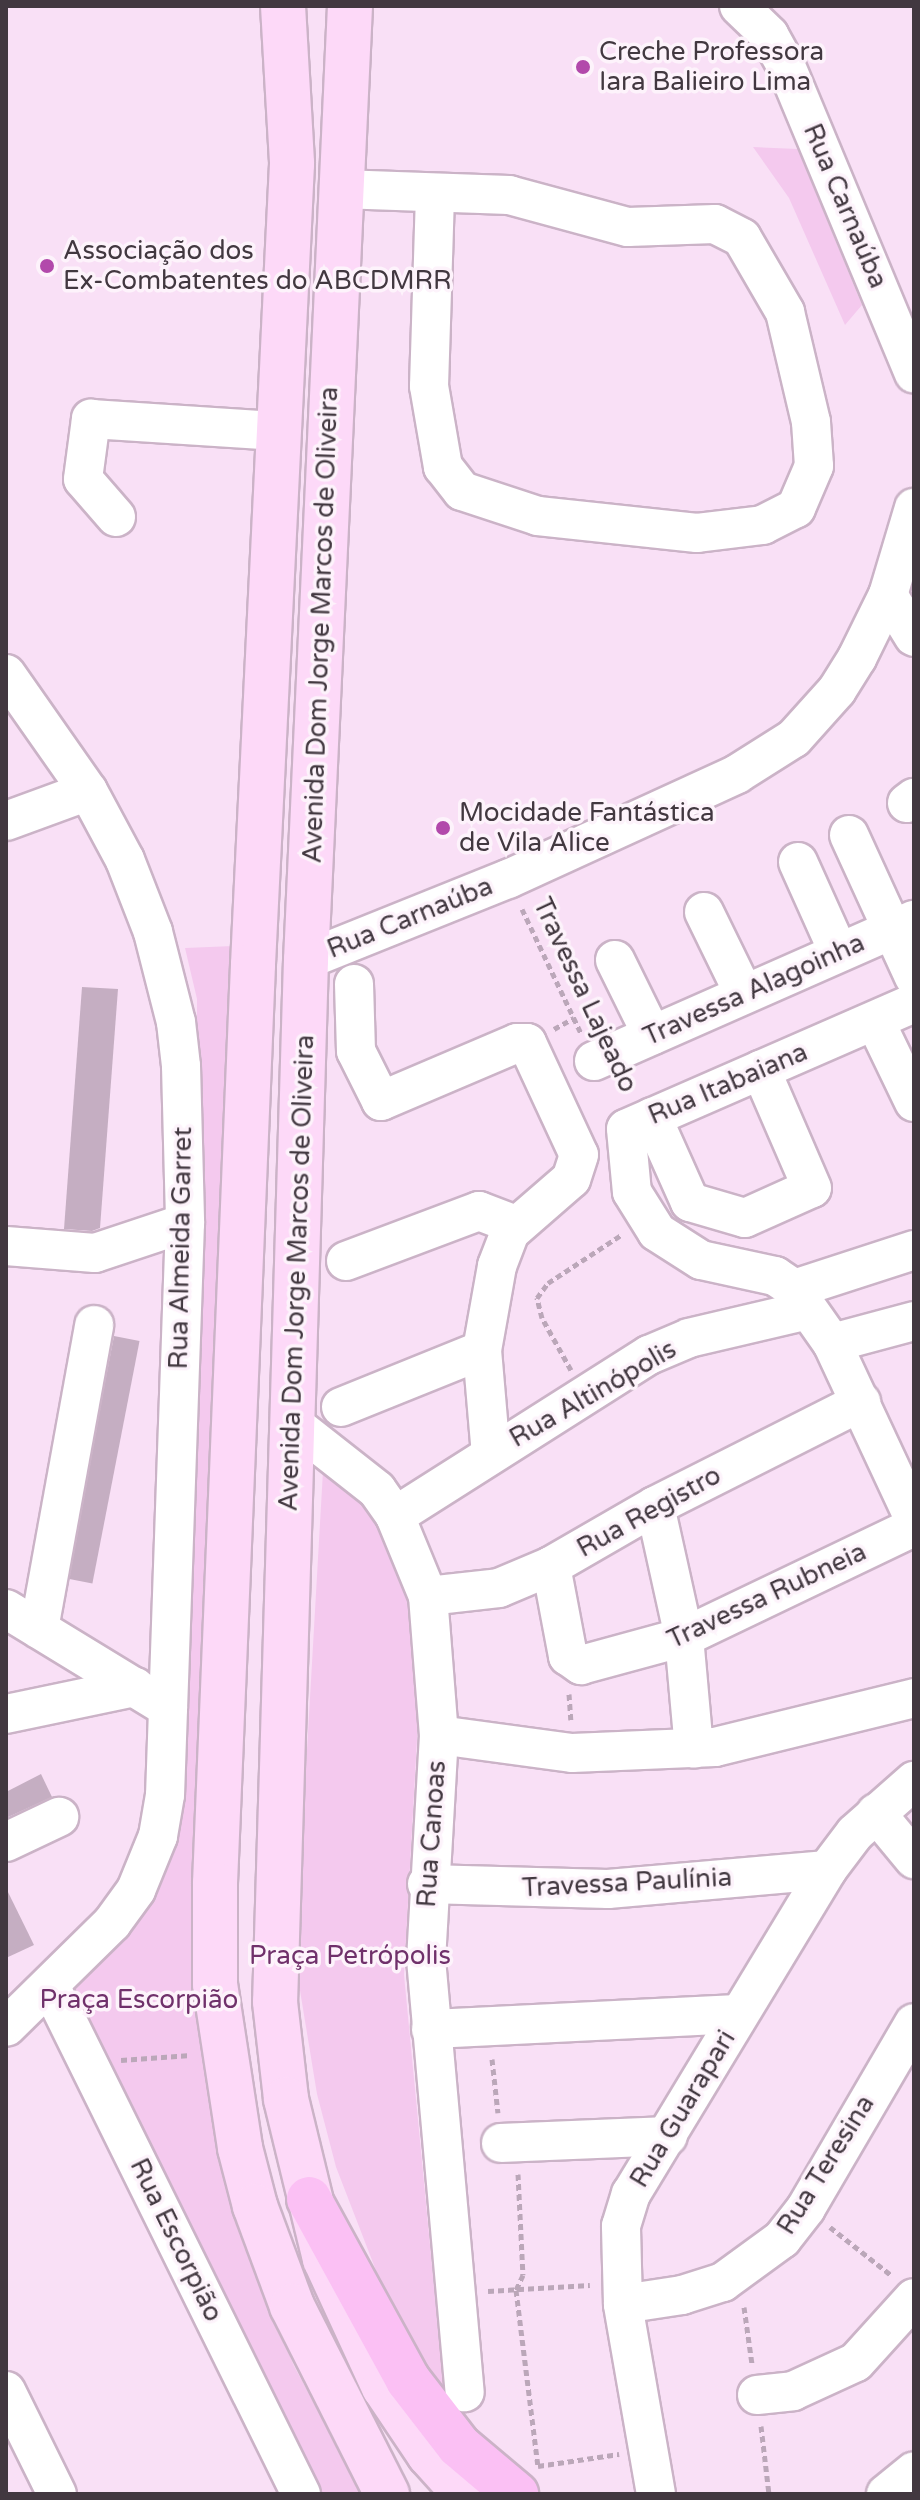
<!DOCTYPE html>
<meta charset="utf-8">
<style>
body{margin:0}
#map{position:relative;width:920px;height:2500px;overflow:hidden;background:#f9e0f6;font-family:"Varela Round",sans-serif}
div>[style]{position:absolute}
.green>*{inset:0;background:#f4c9ee}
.building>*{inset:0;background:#c5aec2;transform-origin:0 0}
.path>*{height:5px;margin-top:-2.5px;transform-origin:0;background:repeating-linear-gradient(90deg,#bba7b9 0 6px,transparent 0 10px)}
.roads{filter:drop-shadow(2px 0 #cbb3c7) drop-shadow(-2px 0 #cbb3c7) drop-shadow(0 2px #cbb3c7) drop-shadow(0 -2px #cbb3c7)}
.minor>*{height:38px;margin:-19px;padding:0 19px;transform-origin:19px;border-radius:19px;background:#fff}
.major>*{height:44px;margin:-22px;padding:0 22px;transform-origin:22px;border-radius:22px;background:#fdd9f8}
.highway>*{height:44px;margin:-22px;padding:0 22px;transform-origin:22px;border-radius:22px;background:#fbc0f4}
.dots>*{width:22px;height:22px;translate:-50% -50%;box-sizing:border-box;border:4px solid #fdf3fb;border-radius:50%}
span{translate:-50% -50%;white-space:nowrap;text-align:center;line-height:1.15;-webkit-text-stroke:7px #fdf3fb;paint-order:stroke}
.poi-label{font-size:26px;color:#423840}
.left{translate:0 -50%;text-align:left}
.street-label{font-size:26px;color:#423840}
.park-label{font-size:26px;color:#70316b}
.frame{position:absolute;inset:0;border:8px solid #423840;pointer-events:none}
</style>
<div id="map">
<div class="green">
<i style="clip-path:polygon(753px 147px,798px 149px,862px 305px,845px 325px,789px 198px)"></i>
<i style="clip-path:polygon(233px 946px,197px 1962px,199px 2038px,222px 2166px,257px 2275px,294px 2366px,363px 2494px,319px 2494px,74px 1994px,80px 1977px,173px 1854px,197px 1216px,197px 999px,185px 948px)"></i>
<i style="clip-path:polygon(323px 1471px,377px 1516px,399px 1562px,421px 1667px,404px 1975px,445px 2400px,399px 2330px,336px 2167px,317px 2094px,295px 1960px)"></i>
</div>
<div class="building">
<i style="clip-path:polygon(82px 987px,118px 989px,100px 1228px,92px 1231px,64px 1229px)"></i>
<i style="left:114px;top:1336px;width:26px;height:247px;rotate:11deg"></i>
<i style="clip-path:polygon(41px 1774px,52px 1797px,6px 1818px,6px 1792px)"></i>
<i style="clip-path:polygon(6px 1888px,34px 1945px,6px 1958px)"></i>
</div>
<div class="path">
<i style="left:522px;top:909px;width:137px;rotate:64.6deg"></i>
<i style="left:554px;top:1029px;width:23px;rotate:-29deg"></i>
<i style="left:571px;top:1370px;width:60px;rotate:-119.1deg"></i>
<i style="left:542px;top:1318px;width:21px;rotate:-104deg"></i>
<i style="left:537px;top:1298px;width:19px;rotate:-54deg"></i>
<i style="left:548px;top:1283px;width:87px;rotate:-33.3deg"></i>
<i style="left:569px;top:1694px;width:26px;rotate:86deg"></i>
<i style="left:492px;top:2059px;width:54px;rotate:83.7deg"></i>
<i style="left:121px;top:2060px;width:70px;rotate:-4.1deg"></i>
<i style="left:518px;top:2174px;width:101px;rotate:87.2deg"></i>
<i style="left:523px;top:2275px;width:17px;rotate:115deg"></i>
<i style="left:516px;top:2290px;width:177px;rotate:82.9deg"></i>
<i style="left:538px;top:2466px;width:82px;rotate:-8.4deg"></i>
<i style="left:830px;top:2227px;width:78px;rotate:38.2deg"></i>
<i style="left:488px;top:2291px;width:102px;rotate:-3.4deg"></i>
<i style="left:744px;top:2307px;width:58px;rotate:82deg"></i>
<i style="left:761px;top:2426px;width:68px;rotate:83.3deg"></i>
</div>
<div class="roads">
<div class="minor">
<i style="left:739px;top:6px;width:42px;rotate:44deg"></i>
<i style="left:769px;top:35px;width:35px;rotate:61deg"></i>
<i style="left:786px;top:66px;width:333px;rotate:67.4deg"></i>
<i style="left:340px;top:189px;width:169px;rotate:2deg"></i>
<i style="left:509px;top:195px;width:123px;rotate:15.1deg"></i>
<i style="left:628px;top:227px;width:87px;rotate:-2deg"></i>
<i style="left:715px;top:224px;width:30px;rotate:27deg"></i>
<i style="left:742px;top:238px;width:86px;rotate:59.8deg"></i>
<i style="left:785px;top:312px;width:113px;rotate:76.7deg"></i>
<i style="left:811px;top:422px;width:44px;rotate:86.1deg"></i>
<i style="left:814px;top:466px;width:46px;rotate:113.2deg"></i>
<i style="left:796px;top:508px;width:37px;rotate:153deg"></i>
<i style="left:763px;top:525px;width:66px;rotate:173.1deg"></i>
<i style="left:697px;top:533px;width:160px;rotate:-173.9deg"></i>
<i style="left:538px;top:516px;width:80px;rotate:-161.8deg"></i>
<i style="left:462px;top:491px;width:31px;rotate:-128deg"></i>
<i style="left:443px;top:467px;width:82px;rotate:-99.8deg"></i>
<i style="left:429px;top:386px;width:190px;rotate:-88.2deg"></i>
<i style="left:116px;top:517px;width:50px;rotate:-131deg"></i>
<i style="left:83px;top:479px;width:61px;rotate:-82.4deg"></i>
<i style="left:91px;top:419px;width:188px;rotate:3.7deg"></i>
<i style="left:888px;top:595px;width:49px;rotate:58.2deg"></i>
<i style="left:6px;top:674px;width:143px;rotate:55deg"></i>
<i style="left:88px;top:791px;width:78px;rotate:61.8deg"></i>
<i style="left:125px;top:860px;width:77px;rotate:68.7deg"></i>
<i style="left:153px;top:932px;width:93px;rotate:75.7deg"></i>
<i style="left:176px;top:1022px;width:44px;rotate:83.5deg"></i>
<i style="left:181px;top:1066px;width:157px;rotate:88.5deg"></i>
<i style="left:185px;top:1223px;width:572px;rotate:92deg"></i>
<i style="left:165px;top:1795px;width:42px;rotate:99.7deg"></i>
<i style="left:158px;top:1836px;width:58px;rotate:112.2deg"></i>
<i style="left:136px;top:1890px;width:41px;rotate:126deg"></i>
<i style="left:112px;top:1923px;width:148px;rotate:135.5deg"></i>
<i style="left:907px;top:803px;width:9px;rotate:-36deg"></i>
<i style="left:6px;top:821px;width:87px;rotate:-20.1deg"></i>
<i style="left:849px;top:835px;width:156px;rotate:65.4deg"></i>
<i style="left:798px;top:862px;width:98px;rotate:65.8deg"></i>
<i style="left:704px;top:912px;width:91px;rotate:64deg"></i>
<i style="left:306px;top:960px;width:218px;rotate:-21.9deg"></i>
<i style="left:508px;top:879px;width:252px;rotate:-24.6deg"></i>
<i style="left:737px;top:774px;width:67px;rotate:-32.3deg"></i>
<i style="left:794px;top:738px;width:64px;rotate:-48.1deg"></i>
<i style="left:837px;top:690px;width:38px;rotate:-58deg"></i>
<i style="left:857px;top:658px;width:70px;rotate:-63.8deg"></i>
<i style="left:888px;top:595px;width:91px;rotate:-73.4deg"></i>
<i style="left:615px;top:960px;width:84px;rotate:63.7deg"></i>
<i style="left:354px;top:984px;width:67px;rotate:88.3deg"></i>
<i style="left:356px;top:1051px;width:56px;rotate:63.4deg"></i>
<i style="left:381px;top:1101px;width:148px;rotate:-23.1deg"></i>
<i style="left:517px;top:1043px;width:10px"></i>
<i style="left:527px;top:1043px;width:123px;rotate:65.1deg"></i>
<i style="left:579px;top:1155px;width:25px;rotate:108deg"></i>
<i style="left:571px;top:1179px;width:81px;rotate:139deg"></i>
<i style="left:510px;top:1232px;width:36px;rotate:111deg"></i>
<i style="left:497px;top:1266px;width:85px;rotate:100.1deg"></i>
<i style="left:482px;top:1350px;width:104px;rotate:85.1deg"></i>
<i style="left:914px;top:1003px;width:314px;rotate:156.4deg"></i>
<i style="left:626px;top:1129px;width:63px;rotate:84.6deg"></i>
<i style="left:632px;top:1192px;width:47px;rotate:58deg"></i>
<i style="left:657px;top:1232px;width:52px;rotate:32.5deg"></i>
<i style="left:701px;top:1260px;width:76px;rotate:12.2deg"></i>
<i style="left:775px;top:1276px;width:23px;rotate:34deg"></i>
<i style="left:794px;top:1289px;width:66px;rotate:54.9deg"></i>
<i style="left:832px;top:1343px;width:194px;rotate:65deg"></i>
<i style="left:875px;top:1021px;width:90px;rotate:64.3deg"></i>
<i style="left:594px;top:1061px;width:350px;rotate:-23.8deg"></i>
<i style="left:652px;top:1117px;width:93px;rotate:65.9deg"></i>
<i style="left:690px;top:1202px;width:57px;rotate:16.2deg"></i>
<i style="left:745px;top:1218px;width:73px;rotate:-24.1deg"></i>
<i style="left:812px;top:1188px;width:129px;rotate:-113.4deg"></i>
<i style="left:6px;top:1246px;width:89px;rotate:4.5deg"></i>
<i style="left:95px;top:1253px;width:95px;rotate:-18.4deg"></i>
<i style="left:346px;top:1261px;width:142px;rotate:-20.6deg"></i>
<i style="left:479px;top:1211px;width:40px;rotate:21deg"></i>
<i style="left:794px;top:1289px;width:126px;rotate:-18deg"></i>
<i style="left:832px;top:1343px;width:85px;rotate:-15deg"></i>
<i style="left:341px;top:1407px;width:152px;rotate:-22deg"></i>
<i style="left:292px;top:1423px;width:108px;rotate:38.2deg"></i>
<i style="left:377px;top:1490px;width:32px;rotate:55deg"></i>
<i style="left:395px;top:1516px;width:87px;rotate:67.6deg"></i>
<i style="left:428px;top:1596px;width:139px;rotate:85.5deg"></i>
<i style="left:439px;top:1735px;width:224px;rotate:93.3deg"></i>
<i style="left:426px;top:1959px;width:435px;rotate:84.9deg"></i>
<i style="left:655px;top:1506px;width:134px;rotate:77.5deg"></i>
<i style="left:684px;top:1637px;width:112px;rotate:84.9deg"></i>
<i style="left:395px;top:1516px;width:301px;rotate:-32.4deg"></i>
<i style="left:649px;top:1355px;width:43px;rotate:-23deg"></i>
<i style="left:689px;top:1338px;width:122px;rotate:-13.2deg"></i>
<i style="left:551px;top:1566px;width:92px;rotate:79.3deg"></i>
<i style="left:568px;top:1656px;width:16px;rotate:35deg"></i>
<i style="left:581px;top:1665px;width:107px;rotate:-15.2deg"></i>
<i style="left:684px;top:1637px;width:255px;rotate:-25.6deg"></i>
<i style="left:428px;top:1596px;width:71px;rotate:-6.4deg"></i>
<i style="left:499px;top:1588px;width:56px;rotate:-22.9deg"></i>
<i style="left:551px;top:1566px;width:120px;rotate:-30deg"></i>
<i style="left:655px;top:1506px;width:231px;rotate:-26.8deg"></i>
<i style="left:6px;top:1609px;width:190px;rotate:31.4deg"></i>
<i style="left:39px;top:1629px;width:309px;rotate:-79.7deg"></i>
<i style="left:6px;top:1714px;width:132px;rotate:-11.8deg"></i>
<i style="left:439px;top:1735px;width:134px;rotate:7.7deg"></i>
<i style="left:572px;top:1753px;width:143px;rotate:-2.4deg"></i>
<i style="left:715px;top:1747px;width:205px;rotate:-13.8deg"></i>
<i style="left:876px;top:1813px;width:60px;rotate:50.4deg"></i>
<i style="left:6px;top:1842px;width:59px;rotate:-25.3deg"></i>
<i style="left:427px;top:1884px;width:181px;rotate:1.6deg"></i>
<i style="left:608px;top:1889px;width:220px;rotate:-5deg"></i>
<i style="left:50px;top:1986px;width:567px;rotate:63.71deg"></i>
<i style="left:431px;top:2029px;width:308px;rotate:-2.8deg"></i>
<i style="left:501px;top:2143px;width:167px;rotate:-2.4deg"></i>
<i style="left:623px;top:2304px;width:60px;rotate:-8.7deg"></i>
<i style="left:682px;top:2295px;width:43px;rotate:-17.6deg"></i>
<i style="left:723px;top:2282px;width:73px;rotate:-36.1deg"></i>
<i style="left:782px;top:2239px;width:39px;rotate:-52deg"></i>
<i style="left:806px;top:2208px;width:214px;rotate:-59.7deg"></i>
<i style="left:6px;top:2391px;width:115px;rotate:63.7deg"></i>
<i style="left:757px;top:2395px;width:36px;rotate:-6deg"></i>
<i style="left:793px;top:2391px;width:69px;rotate:-24.7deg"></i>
<i style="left:856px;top:2362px;width:86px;rotate:-47.8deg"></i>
<i style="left:656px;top:2494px;width:193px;rotate:-99.9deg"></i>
<i style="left:623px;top:2304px;width:78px;rotate:-91.5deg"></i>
<i style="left:621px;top:2226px;width:34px;rotate:-73deg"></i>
<i style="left:631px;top:2194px;width:379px;rotate:-58.8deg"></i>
<i style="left:827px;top:1870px;width:46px;rotate:-52.9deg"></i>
<i style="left:855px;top:1833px;width:79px;rotate:-41.4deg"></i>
<i style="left:886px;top:2494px;width:36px;rotate:-39deg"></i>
</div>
<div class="major">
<i style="left:283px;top:6px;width:158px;rotate:86.7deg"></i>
<i style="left:292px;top:164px;width:802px;rotate:92.79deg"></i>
<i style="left:253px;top:965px;width:920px;rotate:92.37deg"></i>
<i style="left:215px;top:1884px;width:100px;rotate:90deg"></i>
<i style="left:215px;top:1984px;width:166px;rotate:81.3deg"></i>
<i style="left:240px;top:2148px;width:60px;rotate:75.5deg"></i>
<i style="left:255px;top:2206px;width:107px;rotate:69.7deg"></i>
<i style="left:292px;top:2306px;width:211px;rotate:63.2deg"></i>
<i style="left:350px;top:6px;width:955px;rotate:92.64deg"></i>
<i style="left:306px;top:960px;width:1042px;rotate:91.7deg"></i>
<i style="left:275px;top:2002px;width:98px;rotate:83.5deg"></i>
<i style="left:286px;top:2099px;width:165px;rotate:76.3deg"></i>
<i style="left:325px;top:2259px;width:141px;rotate:65.3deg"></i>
<i style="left:384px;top:2387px;width:81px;rotate:56.1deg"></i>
<i style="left:429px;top:2454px;width:54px;rotate:48deg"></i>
</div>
<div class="highway">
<i style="left:309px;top:2199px;width:206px;rotate:61.3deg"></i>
<i style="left:408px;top:2380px;width:83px;rotate:52.3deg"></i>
<i style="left:459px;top:2446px;width:75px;rotate:40.1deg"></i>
</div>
</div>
<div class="dots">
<i style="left:583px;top:67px;background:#b249ab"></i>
<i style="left:47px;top:266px;background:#b249ab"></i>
<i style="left:443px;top:828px;background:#b249ab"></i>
</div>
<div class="poi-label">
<span class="left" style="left:599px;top:67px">Creche Professora<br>Iara Balieiro Lima</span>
<span class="left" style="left:63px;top:266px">Associação dos<br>Ex-Combatentes do ABCDMRR</span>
<span class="left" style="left:459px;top:828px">Mocidade Fantástica<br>de Vila Alice</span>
</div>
<div class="street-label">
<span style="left:845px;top:206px;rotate:67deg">Rua Carnaúba</span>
<span style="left:321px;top:625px;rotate:-88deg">Avenida Dom Jorge Marcos de Oliveira</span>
<span style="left:410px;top:918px;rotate:-22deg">Rua Carnaúba</span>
<span style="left:754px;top:990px;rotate:-24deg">Travessa Alagoinha</span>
<span style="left:585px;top:995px;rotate:65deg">Travessa Lajeado</span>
<span style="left:728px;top:1084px;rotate:-23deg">Rua Itabaiana</span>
<span style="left:181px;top:1248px;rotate:-89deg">Rua Almeida Garret</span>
<span style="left:297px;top:1273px;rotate:-88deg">Avenida Dom Jorge Marcos de Oliveira</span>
<span style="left:593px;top:1394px;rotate:-30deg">Rua Altinópolis</span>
<span style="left:649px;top:1512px;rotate:-29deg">Rua Registro</span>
<span style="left:767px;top:1596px;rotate:-25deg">Travessa Rubneia</span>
<span style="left:432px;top:1834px;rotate:-86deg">Rua Canoas</span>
<span style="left:627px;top:1883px;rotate:-3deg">Travessa Paulínia</span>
<span style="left:683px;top:2109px;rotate:-59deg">Rua Guarapari</span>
<span style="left:826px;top:2165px;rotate:-58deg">Rua Teresina</span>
<span style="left:176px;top:2240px;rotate:64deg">Rua Escorpião</span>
</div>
<div class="park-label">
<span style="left:350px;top:1956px">Praça Petrópolis</span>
<span style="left:139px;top:2000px">Praça Escorpião</span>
</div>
<div class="frame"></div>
</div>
